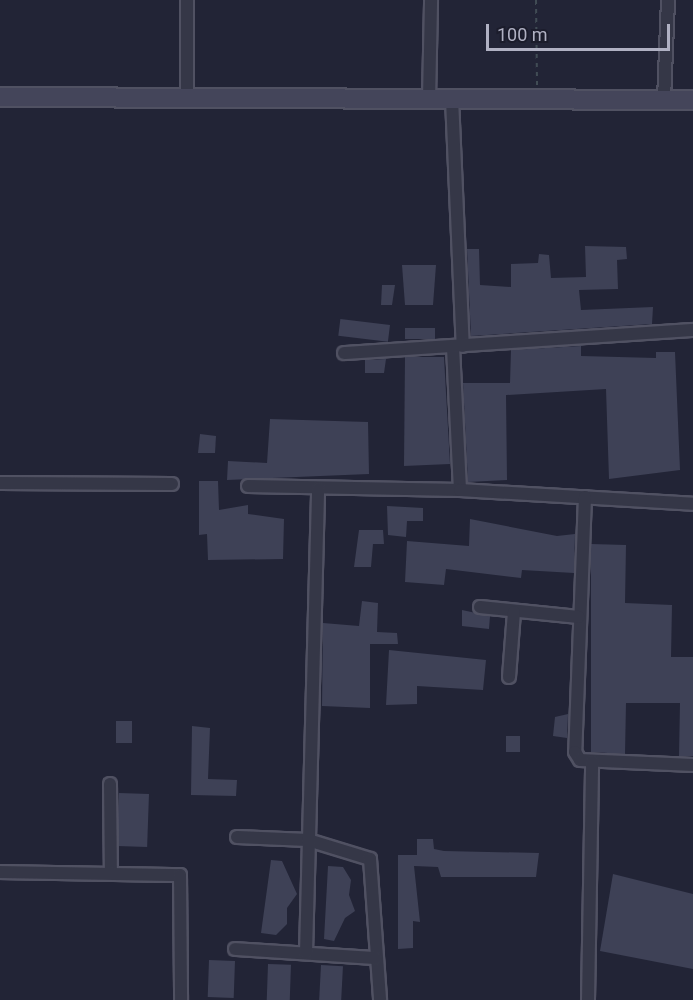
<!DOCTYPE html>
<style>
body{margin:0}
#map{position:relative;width:693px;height:1000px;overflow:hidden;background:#222436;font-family:Roboto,sans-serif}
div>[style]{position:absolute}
.building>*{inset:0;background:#3e4156;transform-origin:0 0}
.path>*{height:2px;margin-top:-1px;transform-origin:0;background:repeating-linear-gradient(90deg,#414c55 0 4.5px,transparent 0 9px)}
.roads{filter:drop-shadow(2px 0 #505162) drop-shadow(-2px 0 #505162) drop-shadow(0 2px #505162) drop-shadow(0 -2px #505162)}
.minor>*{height:12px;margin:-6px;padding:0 6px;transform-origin:6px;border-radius:6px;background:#353747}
.secondary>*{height:18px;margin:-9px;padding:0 9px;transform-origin:9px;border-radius:9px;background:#44455a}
span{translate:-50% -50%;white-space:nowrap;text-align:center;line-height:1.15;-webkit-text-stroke:5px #1b1c2b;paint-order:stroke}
.scale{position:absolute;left:486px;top:24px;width:184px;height:27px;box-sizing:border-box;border:3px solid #b0b1c3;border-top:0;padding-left:8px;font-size:18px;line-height:21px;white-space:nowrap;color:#b0b1c3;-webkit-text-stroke:4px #1b1c2b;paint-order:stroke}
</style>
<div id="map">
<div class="building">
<i style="clip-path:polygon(585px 246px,626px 247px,627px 259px,617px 260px,618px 289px,579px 290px,581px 310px,653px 307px,652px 324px,471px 336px,467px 249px,479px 249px,480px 285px,511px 287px,511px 264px,538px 263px,539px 254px,549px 255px,551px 278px,586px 277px)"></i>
<i style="clip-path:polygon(402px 265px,436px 265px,433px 305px,405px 305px)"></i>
<i style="clip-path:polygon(382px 285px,395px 285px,392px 305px,381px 305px)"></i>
<i style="left:390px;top:325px;width:17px;height:50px;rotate:97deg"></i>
<i style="left:435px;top:328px;width:11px;height:30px;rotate:90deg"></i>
<i style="clip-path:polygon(581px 346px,581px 356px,656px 358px,656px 352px,675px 352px,680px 470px,609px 479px,606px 389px,506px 395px,507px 480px,468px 482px,463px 383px,510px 383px,511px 350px)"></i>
<i style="clip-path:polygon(405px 357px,444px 357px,450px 464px,404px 466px)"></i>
<i style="clip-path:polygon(386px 359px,384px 373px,365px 373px,365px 360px)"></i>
<i style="clip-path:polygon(270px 419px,368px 422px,369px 474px,227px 480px,228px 461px,267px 463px)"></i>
<i style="clip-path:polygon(200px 434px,216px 436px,215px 453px,198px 453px)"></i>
<i style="clip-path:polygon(199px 481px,218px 481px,219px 510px,248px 505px,248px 514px,284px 519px,283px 559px,208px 560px,207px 534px,199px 535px)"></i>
<i style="clip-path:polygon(387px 506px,423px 508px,423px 521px,407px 521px,406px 537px,388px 535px)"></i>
<i style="clip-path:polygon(470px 519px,557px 536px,575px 534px,574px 573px,522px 570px,521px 578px,446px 569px,444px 585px,405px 582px,407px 541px,469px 546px)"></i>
<i style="clip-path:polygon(359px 530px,383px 530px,384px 544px,373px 544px,371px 567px,354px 567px)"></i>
<i style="clip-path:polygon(591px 544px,626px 545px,625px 603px,672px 605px,671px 657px,693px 657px,693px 756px,679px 756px,680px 703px,626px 703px,625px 754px,591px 752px)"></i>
<i style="clip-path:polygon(362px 601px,378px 603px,377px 632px,397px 633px,398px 644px,370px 644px,370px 708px,322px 706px,323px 623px,359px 626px)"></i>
<i style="clip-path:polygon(462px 610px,490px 616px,489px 629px,462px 626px)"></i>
<i style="clip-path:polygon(389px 650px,486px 660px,483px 690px,417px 686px,417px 704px,386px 705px)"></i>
<i style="clip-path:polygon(568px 714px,567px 738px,553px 736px,555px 717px)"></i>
<i style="left:116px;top:721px;width:16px;height:22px"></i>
<i style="clip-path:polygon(192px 726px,210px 728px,208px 779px,237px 780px,236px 796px,191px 795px)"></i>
<i style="left:506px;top:736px;width:14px;height:16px"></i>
<i style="left:119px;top:793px;width:30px;height:53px;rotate:2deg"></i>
<i style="clip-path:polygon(417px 839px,433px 839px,434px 849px,444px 851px,539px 853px,536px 877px,441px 877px,438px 867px,414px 866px,420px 922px,413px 921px,413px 948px,398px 949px,398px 855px,417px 855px)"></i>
<i style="clip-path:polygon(271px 860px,282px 861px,297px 894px,287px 908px,287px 924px,276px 935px,261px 933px)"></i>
<i style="clip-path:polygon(328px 866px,343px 867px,351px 880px,349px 895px,355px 911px,345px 918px,334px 941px,324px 939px)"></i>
<i style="clip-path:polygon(613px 874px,693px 894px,693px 969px,600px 951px)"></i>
<i style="left:209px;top:960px;width:26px;height:37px;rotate:2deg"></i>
<i style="left:268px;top:964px;width:23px;height:36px;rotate:2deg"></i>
<i style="left:321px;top:965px;width:22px;height:35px;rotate:3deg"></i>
</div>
<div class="path">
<i style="left:536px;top:0;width:85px;rotate:89.3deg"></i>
</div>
<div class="roads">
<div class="minor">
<i style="left:187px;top:98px;width:98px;rotate:-90deg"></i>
<i style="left:429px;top:99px;width:99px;rotate:-88.8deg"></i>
<i style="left:452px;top:99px;width:247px;rotate:87.5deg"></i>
<i style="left:664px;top:100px;width:100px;rotate:-87.7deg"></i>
<i style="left:453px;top:347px;width:143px;rotate:87.2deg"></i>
<i style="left:344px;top:353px;width:350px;rotate:-3.8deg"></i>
<i style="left:0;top:483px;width:172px;rotate:0.3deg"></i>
<i style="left:248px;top:486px;width:212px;rotate:1.1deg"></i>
<i style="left:460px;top:490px;width:233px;rotate:3.4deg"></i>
<i style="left:585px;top:497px;width:255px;rotate:92.2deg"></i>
<i style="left:575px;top:752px;width:9px;rotate:58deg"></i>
<i style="left:580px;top:760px;width:113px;rotate:2.5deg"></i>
<i style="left:480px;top:607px;width:99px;rotate:5.8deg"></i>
<i style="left:509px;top:677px;width:65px;rotate:-85.6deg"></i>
<i style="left:110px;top:784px;width:89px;rotate:89.4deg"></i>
<i style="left:237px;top:837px;width:71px;rotate:2.4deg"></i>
<i style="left:308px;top:840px;width:65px;rotate:17deg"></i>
<i style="left:370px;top:859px;width:141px;rotate:85.9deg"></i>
<i style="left:0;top:872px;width:180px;rotate:1deg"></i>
<i style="left:180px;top:875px;width:125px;rotate:89.5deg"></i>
<i style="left:235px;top:949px;width:141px;rotate:3.7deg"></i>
<i style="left:306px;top:953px;width:465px;rotate:-88.5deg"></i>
<i style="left:588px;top:1000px;width:239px;rotate:-89deg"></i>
</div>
<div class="secondary">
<i style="left:0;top:97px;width:693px;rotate:0.25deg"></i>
</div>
</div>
<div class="scale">100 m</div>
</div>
